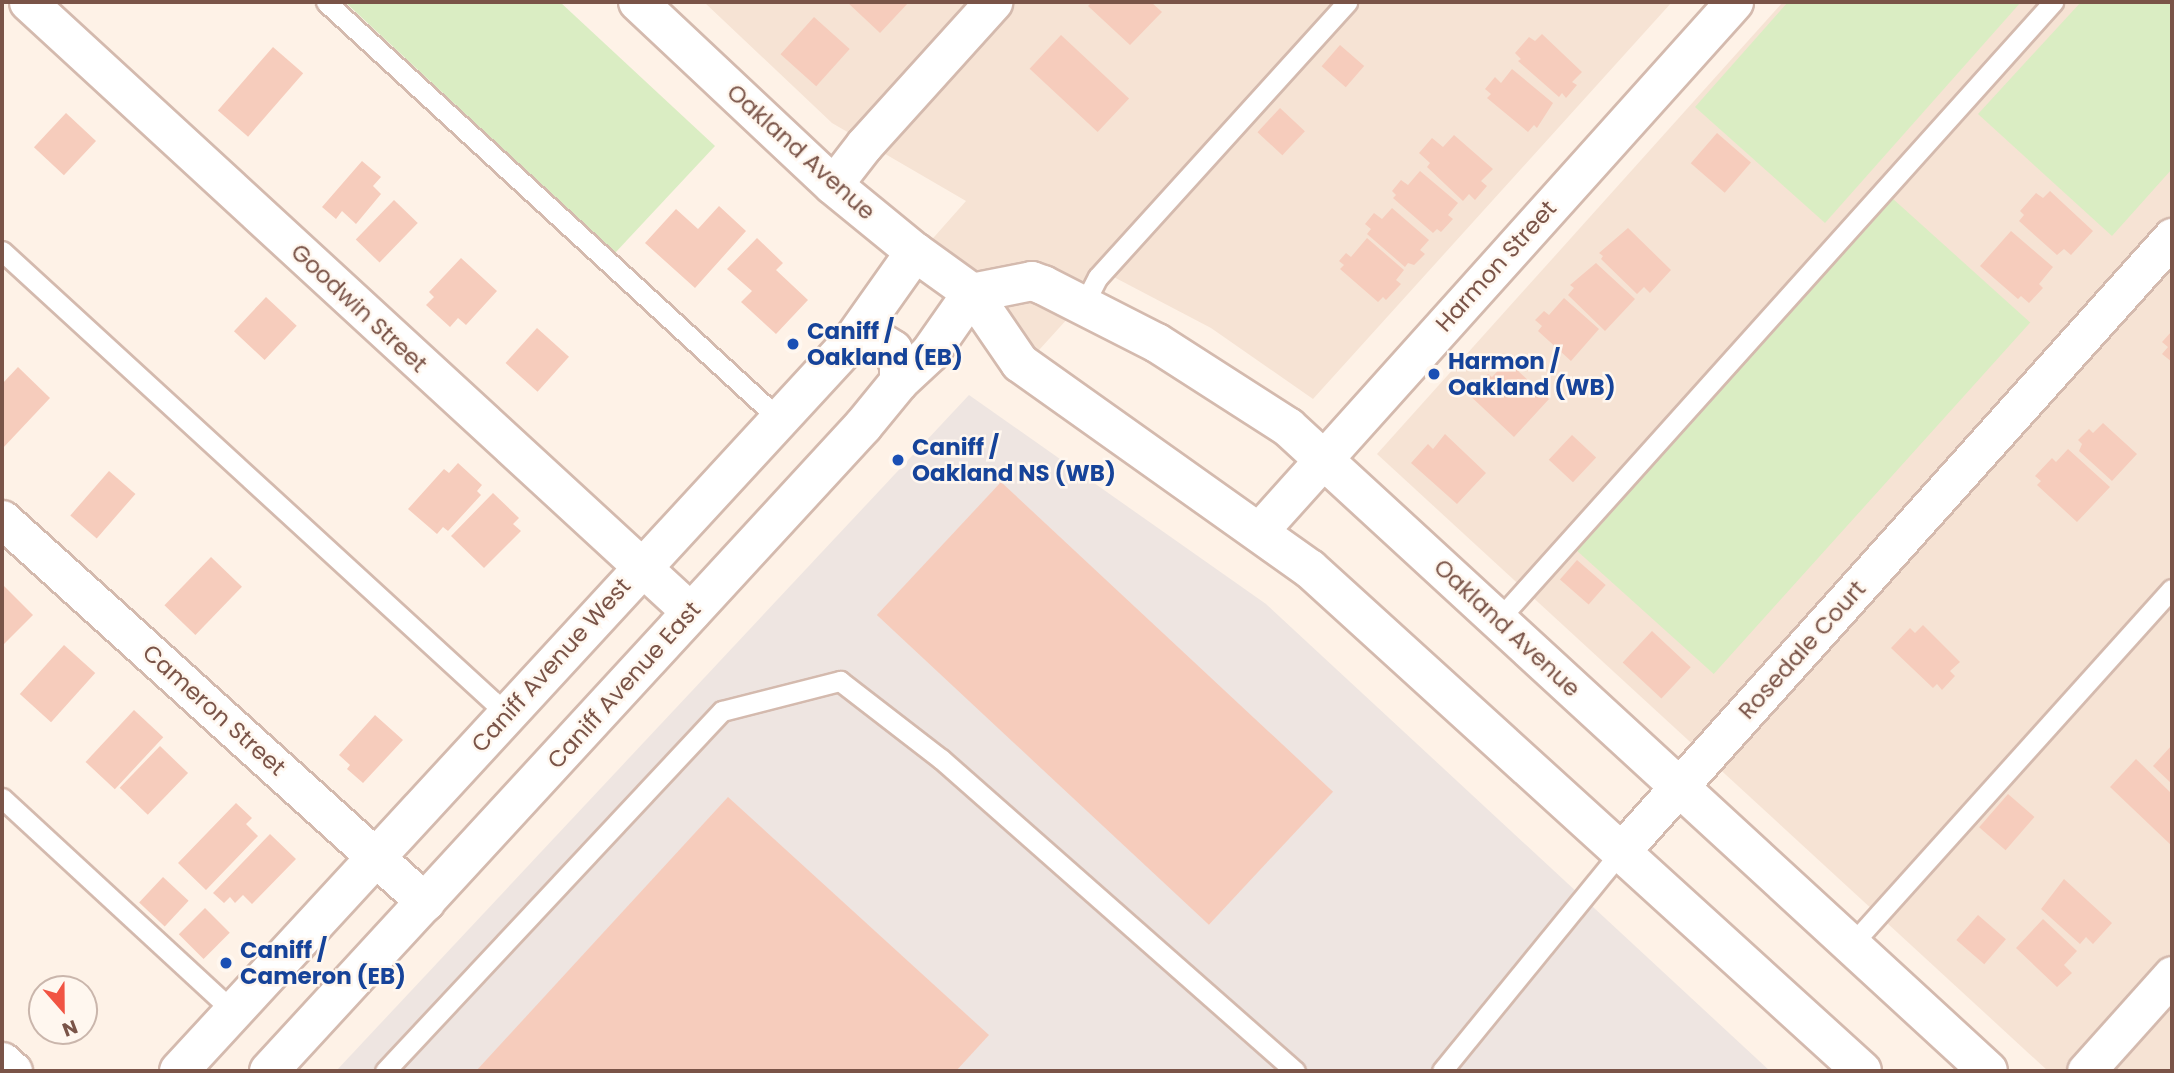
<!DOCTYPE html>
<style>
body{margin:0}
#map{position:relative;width:2174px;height:1073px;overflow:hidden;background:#fef2e7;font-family:Poppins,sans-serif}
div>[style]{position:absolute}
.residential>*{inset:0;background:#f6e3d4}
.industrial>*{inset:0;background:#eee5e1}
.green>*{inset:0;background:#daedc3;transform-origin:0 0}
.building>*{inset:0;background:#f6ccbc;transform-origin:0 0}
.roads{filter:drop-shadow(2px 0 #d4baae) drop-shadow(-2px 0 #d4baae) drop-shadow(0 2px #d4baae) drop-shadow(0 -2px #d4baae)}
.lane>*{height:19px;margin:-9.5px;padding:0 9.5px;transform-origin:9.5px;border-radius:9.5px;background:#fff}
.street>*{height:37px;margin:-18.5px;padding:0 18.5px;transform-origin:18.5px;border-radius:18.5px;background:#fff}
.secondary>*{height:38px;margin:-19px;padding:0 19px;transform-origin:19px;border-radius:19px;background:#fff}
.dots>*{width:19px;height:19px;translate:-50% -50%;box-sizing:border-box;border:4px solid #fff7ef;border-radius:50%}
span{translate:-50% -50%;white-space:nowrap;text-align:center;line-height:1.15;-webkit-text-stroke:5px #fff7ef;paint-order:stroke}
.street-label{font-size:23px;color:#7a5448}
.transit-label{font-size:23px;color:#164399;font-weight:700}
.left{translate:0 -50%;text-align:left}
.frame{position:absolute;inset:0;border:4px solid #7a5448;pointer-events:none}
.north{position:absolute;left:28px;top:975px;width:70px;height:70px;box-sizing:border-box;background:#fff7ef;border:2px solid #cab6ac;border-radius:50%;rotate:159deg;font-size:19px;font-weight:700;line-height:28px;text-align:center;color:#7a5448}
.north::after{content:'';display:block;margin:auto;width:24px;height:32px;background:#f15443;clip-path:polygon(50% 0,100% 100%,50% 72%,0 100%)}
</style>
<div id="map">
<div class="residential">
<i style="clip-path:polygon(704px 2px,1672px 2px,1313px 399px,1211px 328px,1108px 274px,1020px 371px,912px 262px,966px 201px,832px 123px)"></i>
<i style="clip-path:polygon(1783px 2px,2172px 2px,2172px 1071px,2048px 1071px,1377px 454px)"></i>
</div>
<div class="industrial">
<i style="clip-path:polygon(969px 395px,1266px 604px,1770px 1071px,336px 1071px)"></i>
</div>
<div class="green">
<i style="clip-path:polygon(345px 2px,560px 2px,715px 146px,615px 253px)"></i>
<i style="clip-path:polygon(1788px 2px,2021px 2px,1825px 223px,1695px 107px)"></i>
<i style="clip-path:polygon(2081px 2px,2172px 2px,2172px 169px,2112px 236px,1978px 114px)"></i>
<i style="left:1892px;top:198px;width:186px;height:473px;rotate:42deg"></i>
</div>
<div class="building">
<i style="clip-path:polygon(847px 2px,909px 2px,880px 33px)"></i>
<i style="clip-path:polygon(1092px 2px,1151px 2px,1162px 12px,1130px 45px,1088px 6px)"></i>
<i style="left:814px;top:17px;width:48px;height:50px;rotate:42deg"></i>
<i style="clip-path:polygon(1542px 34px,1582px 72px,1572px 82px,1577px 85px,1566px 98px,1562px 93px,1559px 97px,1518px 61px,1521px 59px,1515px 53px,1529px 37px,1535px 41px)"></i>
<i style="left:1061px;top:35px;width:93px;height:46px;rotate:43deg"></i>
<i style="left:1340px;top:45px;width:32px;height:28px;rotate:41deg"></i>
<i style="left:273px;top:47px;width:40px;height:84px;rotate:41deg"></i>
<i style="clip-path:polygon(1512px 69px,1553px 103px,1537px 128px,1534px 125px,1528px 132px,1487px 98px,1491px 94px,1485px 89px,1495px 77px,1501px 83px)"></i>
<i style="left:1280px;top:108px;width:34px;height:33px;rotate:43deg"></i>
<i style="left:66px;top:113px;width:41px;height:47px;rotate:43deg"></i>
<i style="left:1717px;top:133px;width:45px;height:40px;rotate:41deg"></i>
<i style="clip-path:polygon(1454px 135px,1493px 169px,1481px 181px,1487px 186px,1475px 200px,1469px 194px,1463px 201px,1427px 167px,1430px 163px,1419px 153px,1432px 138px,1443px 147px)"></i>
<i style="clip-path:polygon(362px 161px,381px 177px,373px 186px,381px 194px,356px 224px,342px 211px,336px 219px,322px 207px)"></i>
<i style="clip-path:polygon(1420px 171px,1458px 203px,1448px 215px,1453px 219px,1441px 232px,1437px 229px,1433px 233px,1393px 198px,1396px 195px,1392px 191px,1401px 180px,1408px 185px)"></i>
<i style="clip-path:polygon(2050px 191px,2093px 231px,2071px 255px,2064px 249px,2057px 255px,2019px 221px,2024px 215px,2020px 211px,2036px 193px,2043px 198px)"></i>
<i style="left:394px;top:200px;width:33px;height:55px;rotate:44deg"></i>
<i style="clip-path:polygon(719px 206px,746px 231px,695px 288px,645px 243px,676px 209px,698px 229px)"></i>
<i style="clip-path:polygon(1392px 208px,1429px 240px,1420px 250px,1425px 254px,1414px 265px,1408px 263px,1405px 267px,1367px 234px,1371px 229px,1365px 224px,1374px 213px,1382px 219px)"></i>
<i style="clip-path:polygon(1628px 228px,1671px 270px,1650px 293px,1644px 287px,1637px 294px,1601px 259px,1603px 256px,1599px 253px)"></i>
<i style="clip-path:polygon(2011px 231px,2053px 267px,2039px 284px,2043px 288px,2029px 303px,2021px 296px,2018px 299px,1980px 266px)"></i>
<i style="clip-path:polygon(757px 238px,783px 263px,776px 270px,808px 300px,776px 334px,741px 302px,752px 291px,727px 269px)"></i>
<i style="clip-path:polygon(1367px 238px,1404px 270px,1396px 280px,1401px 284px,1386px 300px,1383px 297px,1378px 302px,1340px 269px,1344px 265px,1339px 261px,1346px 253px,1351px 257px)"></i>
<i style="clip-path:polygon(461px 258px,497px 291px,466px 325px,458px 318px,450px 327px,426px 305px,434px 297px,429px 292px)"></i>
<i style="clip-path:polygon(1596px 263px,1635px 299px,1605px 331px,1568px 295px,1574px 288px,1570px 285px)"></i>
<i style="left:266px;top:297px;width:42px;height:47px;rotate:43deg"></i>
<i style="clip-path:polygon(1564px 298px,1599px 329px,1571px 361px,1538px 331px,1542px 326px,1535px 320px,1544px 311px,1549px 315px)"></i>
<i style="left:537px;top:328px;width:43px;height:47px;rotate:42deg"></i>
<i style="clip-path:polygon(2172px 331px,2172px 362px,2162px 354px,2168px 347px,2162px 342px)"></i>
<i style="clip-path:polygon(1507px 361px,1549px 399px,1514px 437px,1465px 391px,1473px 384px,1479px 389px,1484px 384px,1481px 381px,1488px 374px,1492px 377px)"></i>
<i style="clip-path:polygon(18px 367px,50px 398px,2px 449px,2px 384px)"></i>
<i style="clip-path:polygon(2103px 423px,2137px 454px,2112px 481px,2079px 451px,2082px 444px,2078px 440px,2089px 429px,2093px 433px)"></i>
<i style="clip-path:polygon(1445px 434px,1486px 473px,1457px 504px,1411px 463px,1428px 444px,1433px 449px)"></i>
<i style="left:1572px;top:435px;width:33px;height:34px;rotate:43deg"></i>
<i style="clip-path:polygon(2068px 449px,2110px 487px,2077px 522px,2037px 485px,2041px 481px,2035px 476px,2052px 458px,2056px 462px)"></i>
<i style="clip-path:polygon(458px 463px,482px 485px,477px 491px,481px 495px,448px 531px,443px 527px,437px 534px,408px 509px,444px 469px,449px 473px)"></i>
<i style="left:109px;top:471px;width:35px;height:59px;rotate:41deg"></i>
<i style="left:1001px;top:482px;width:454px;height:182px;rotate:43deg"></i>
<i style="clip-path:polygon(493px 493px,519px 518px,513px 524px,521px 531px,484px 568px,451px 536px)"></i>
<i style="left:211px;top:557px;width:43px;height:67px;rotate:44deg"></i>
<i style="left:1577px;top:560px;width:38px;height:26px;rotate:41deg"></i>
<i style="clip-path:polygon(2px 584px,33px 615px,2px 646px)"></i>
<i style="clip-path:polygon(1923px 625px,1960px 662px,1950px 671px,1955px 676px,1942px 690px,1937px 684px,1933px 688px,1891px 648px,1910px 628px,1915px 633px)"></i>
<i style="left:1652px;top:631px;width:53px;height:43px;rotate:43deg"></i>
<i style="left:64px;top:645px;width:42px;height:66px;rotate:42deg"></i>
<i style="left:134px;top:710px;width:40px;height:71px;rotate:43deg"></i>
<i style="clip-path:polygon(375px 715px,403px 740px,363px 783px,347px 769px,350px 765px,339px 755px)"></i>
<i style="clip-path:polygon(2172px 745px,2172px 784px,2153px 766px)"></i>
<i style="left:160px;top:746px;width:39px;height:58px;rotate:44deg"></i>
<i style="clip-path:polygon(2136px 759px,2172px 794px,2172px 846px,2110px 787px)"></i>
<i style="left:2008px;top:794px;width:35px;height:44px;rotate:41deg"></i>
<i style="clip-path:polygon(728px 797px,989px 1035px,956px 1071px,476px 1071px)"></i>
<i style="clip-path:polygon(236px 803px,252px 818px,246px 824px,258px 836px,206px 890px,178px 863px)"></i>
<i style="clip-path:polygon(270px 834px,296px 859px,252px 904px,243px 895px,235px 903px,230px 897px,224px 903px,213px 893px)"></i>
<i style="left:163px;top:877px;width:35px;height:35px;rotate:43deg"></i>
<i style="clip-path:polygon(2064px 879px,2112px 923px,2093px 944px,2086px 937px,2080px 944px,2041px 909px)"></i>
<i style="left:205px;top:908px;width:35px;height:37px;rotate:45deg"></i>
<i style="left:1978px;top:915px;width:37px;height:33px;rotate:41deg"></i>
<i style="clip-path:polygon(2043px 919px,2077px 951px,2064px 965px,2072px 973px,2057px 987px,2016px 948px)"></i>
</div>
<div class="roads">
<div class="lane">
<i style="left:326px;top:2px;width:616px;rotate:42.63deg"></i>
<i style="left:2px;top:251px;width:685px;rotate:42.52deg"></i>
<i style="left:1084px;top:304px;width:30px;rotate:-63deg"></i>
<i style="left:1098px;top:277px;width:371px;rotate:-47.8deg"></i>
<i style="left:1498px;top:620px;width:831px;rotate:-48.07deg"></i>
<i style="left:2px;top:798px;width:316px;rotate:42.7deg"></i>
<i style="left:1851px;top:945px;width:479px;rotate:-48deg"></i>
<i style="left:385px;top:1071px;width:493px;rotate:-46.9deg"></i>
<i style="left:722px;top:711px;width:122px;rotate:-14.3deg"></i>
<i style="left:840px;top:681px;width:128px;rotate:37.7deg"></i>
<i style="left:941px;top:759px;width:472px;rotate:41.4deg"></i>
<i style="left:1442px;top:1071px;width:285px;rotate:-50.8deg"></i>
</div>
<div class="street">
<i style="left:28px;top:2px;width:901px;rotate:42.62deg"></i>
<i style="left:833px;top:185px;width:51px;rotate:-52.2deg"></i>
<i style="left:864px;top:145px;width:193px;rotate:-47.9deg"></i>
<i style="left:2px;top:519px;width:571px;rotate:42.16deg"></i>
<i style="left:1259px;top:531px;width:711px;rotate:-48.08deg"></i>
<i style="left:1622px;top:850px;width:824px;rotate:-48.1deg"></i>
<i style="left:2px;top:1061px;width:15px;rotate:42deg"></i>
<i style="left:2086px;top:1071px;width:129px;rotate:-48.1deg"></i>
</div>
<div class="secondary">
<i style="left:638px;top:2px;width:267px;rotate:43.2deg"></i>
<i style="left:833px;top:185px;width:106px;rotate:39.3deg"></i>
<i style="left:915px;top:252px;width:70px;rotate:35.7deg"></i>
<i style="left:972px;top:293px;width:85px;rotate:55.6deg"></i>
<i style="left:1020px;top:363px;width:356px;rotate:35.4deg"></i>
<i style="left:1310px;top:569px;width:746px;rotate:42.28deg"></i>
<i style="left:972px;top:293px;width:61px;rotate:-11.3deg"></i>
<i style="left:1032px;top:281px;width:12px;rotate:20deg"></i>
<i style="left:1043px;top:285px;width:128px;rotate:27deg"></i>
<i style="left:1157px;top:343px;width:156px;rotate:32.7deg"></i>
<i style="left:1288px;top:427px;width:951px;rotate:42.61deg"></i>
<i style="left:852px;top:341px;width:22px;rotate:-8deg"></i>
<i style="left:874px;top:338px;width:22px;rotate:32deg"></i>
<i style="left:893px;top:350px;width:16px;rotate:68deg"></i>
<i style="left:899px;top:365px;width:17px;rotate:90deg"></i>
<i style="left:179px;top:1071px;width:993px;rotate:-47.33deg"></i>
<i style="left:852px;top:341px;width:109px;rotate:-54.7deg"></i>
<i style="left:269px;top:1071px;width:877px;rotate:-47.36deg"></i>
<i style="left:863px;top:426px;width:57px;rotate:-50.7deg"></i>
<i style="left:899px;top:382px;width:42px;rotate:-43.1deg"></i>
<i style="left:930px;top:353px;width:73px;rotate:-55deg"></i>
</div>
</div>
<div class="dots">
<i style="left:793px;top:344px;background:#1a4fb4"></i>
<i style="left:1434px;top:374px;background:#1a4fb4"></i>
<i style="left:898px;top:460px;background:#1a4fb4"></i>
<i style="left:226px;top:963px;background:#1a4fb4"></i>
</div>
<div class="street-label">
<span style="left:801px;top:152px;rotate:42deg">Oakland Avenue</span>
<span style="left:1496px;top:266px;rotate:-48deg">Harmon Street</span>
<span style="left:359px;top:308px;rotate:43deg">Goodwin Street</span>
<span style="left:1507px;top:628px;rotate:43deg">Oakland Avenue</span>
<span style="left:1802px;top:650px;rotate:-48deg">Rosedale Court</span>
<span style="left:551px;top:665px;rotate:-48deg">Caniff Avenue West</span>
<span style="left:624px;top:685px;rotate:-48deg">Caniff Avenue East</span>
<span style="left:214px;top:710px;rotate:42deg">Cameron Street</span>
</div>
<div class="transit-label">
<span class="left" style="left:807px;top:344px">Caniff /<br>Oakland (EB)</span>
<span class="left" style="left:1448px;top:374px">Harmon /<br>Oakland (WB)</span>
<span class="left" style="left:912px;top:460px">Caniff /<br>Oakland NS (WB)</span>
<span class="left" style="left:240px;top:963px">Caniff /<br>Cameron (EB)</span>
</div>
<div class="frame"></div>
<div class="north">N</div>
</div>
